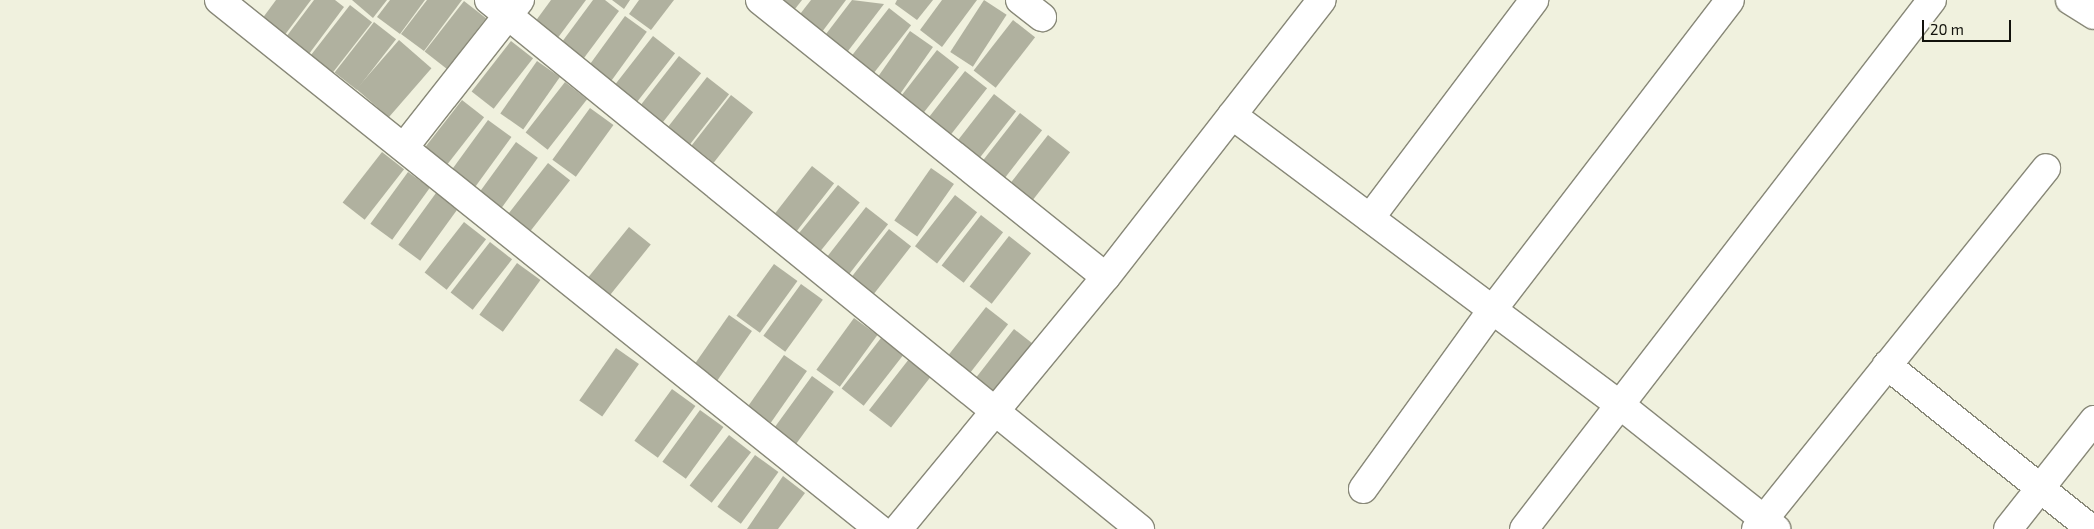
<!DOCTYPE html>
<style>
body{margin:0}
#map{position:relative;width:2094px;height:529px;overflow:hidden;background:#f0f1de;font-family:"Exo 2",sans-serif}
div>[style]{position:absolute}
.building>*{inset:0;background:#b0b19f;transform-origin:0 0}
.roads{filter:drop-shadow(1px 0 #888878) drop-shadow(-1px 0 #888878) drop-shadow(0 1px #888878) drop-shadow(0 -1px #888878)}
.street>*{height:28px;margin:-14px;padding:0 14px;transform-origin:14px;border-radius:14px;background:#fff}
span{translate:-50% -50%;white-space:nowrap;text-align:center;line-height:1.15;-webkit-text-stroke:4px #f0f1de;paint-order:stroke}
.scale{position:absolute;left:1922px;top:20px;width:89px;height:22px;box-sizing:border-box;border:2px solid #12120c;border-top:0;padding-left:6px;font-size:15px;line-height:18px;white-space:nowrap;color:#12120c;-webkit-text-stroke:4px #f0f1de;paint-order:stroke}
</style>
<div id="map">
<div class="building">
<i style="clip-path:polygon(276px 0,311px 0,281px 40px,259px 23px)"></i>
<i style="clip-path:polygon(314px 0,335px 0,344px 7px,306px 58px,283px 41px)"></i>
<i style="clip-path:polygon(352px 0,387px 0,373px 18px)"></i>
<i style="clip-path:polygon(390px 0,425px 0,400px 34px,377px 17px)"></i>
<i style="clip-path:polygon(427px 0,462px 0,424px 51px,401px 34px)"></i>
<i style="clip-path:polygon(551px 0,586px 0,554px 43px,532px 26px)"></i>
<i style="clip-path:polygon(593px 0,605px 0,619px 11px,581px 62px,559px 46px)"></i>
<i style="clip-path:polygon(612px 0,630px 0,624px 9px)"></i>
<i style="clip-path:polygon(639px 0,674px 0,651px 30px,629px 14px)"></i>
<i style="clip-path:polygon(782px 0,802px 0,795px 9px)"></i>
<i style="clip-path:polygon(811px 0,846px 0,819px 36px,797px 18px)"></i>
<i style="clip-path:polygon(852px 0,884px 4px,845px 55px,823px 38px)"></i>
<i style="clip-path:polygon(897px 0,933px 0,917px 20px,895px 4px)"></i>
<i style="clip-path:polygon(942px 0,977px 0,942px 47px,920px 30px)"></i>
<i style="left:984px;top:0;width:27px;height:62px;rotate:33deg"></i>
<i style="left:464px;top:1px;width:28px;height:64px;rotate:38deg"></i>
<i style="left:350px;top:5px;width:28px;height:64px;rotate:38deg"></i>
<i style="left:889px;top:8px;width:28px;height:64px;rotate:38deg"></i>
<i style="left:625px;top:16px;width:27px;height:64px;rotate:36deg"></i>
<i style="left:1013px;top:20px;width:28px;height:64px;rotate:38deg"></i>
<i style="left:374px;top:22px;width:28px;height:64px;rotate:38deg"></i>
<i style="left:910px;top:31px;width:28px;height:64px;rotate:35deg"></i>
<i style="left:653px;top:36px;width:28px;height:65px;rotate:38deg"></i>
<i style="left:399px;top:40px;width:43px;height:65px;rotate:41deg"></i>
<i style="left:511px;top:41px;width:28px;height:64px;rotate:38deg"></i>
<i style="left:937px;top:50px;width:28px;height:64px;rotate:38deg"></i>
<i style="left:679px;top:56px;width:28px;height:64px;rotate:38deg"></i>
<i style="left:537px;top:61px;width:28px;height:64px;rotate:35deg"></i>
<i style="left:965px;top:71px;width:28px;height:65px;rotate:38deg"></i>
<i style="left:707px;top:77px;width:28px;height:64px;rotate:38deg"></i>
<i style="left:565px;top:82px;width:28px;height:64px;rotate:38deg"></i>
<i style="left:994px;top:94px;width:28px;height:64px;rotate:38deg"></i>
<i style="left:731px;top:95px;width:28px;height:64px;rotate:38deg"></i>
<i style="left:462px;top:100px;width:28px;height:64px;rotate:38deg"></i>
<i style="left:590px;top:108px;width:29px;height:64px;rotate:36deg"></i>
<i style="left:1020px;top:113px;width:28px;height:64px;rotate:38deg"></i>
<i style="left:488px;top:120px;width:29px;height:64px;rotate:36deg"></i>
<i style="left:1048px;top:135px;width:28px;height:64px;rotate:38deg"></i>
<i style="left:516px;top:142px;width:27px;height:64px;rotate:36deg"></i>
<i style="left:382px;top:152px;width:28px;height:64px;rotate:38deg"></i>
<i style="left:548px;top:163px;width:28px;height:64px;rotate:38deg"></i>
<i style="left:812px;top:166px;width:28px;height:64px;rotate:38deg"></i>
<i style="left:931px;top:168px;width:28px;height:64px;rotate:35deg"></i>
<i style="left:408px;top:172px;width:27px;height:64px;rotate:36deg"></i>
<i style="left:838px;top:185px;width:28px;height:64px;rotate:39deg"></i>
<i style="left:436px;top:193px;width:27px;height:64px;rotate:36deg"></i>
<i style="left:955px;top:195px;width:28px;height:65px;rotate:38deg"></i>
<i style="left:866px;top:207px;width:28px;height:64px;rotate:38deg"></i>
<i style="left:981px;top:215px;width:28px;height:64px;rotate:38deg"></i>
<i style="left:464px;top:222px;width:28px;height:64px;rotate:38deg"></i>
<i style="left:629px;top:227px;width:28px;height:65px;rotate:39deg"></i>
<i style="left:889px;top:229px;width:28px;height:64px;rotate:38deg"></i>
<i style="left:1009px;top:236px;width:28px;height:64px;rotate:38deg"></i>
<i style="left:490px;top:242px;width:28px;height:64px;rotate:38deg"></i>
<i style="left:517px;top:263px;width:29px;height:64px;rotate:36deg"></i>
<i style="left:774px;top:264px;width:29px;height:64px;rotate:36deg"></i>
<i style="left:801px;top:284px;width:27px;height:64px;rotate:36deg"></i>
<i style="left:986px;top:307px;width:28px;height:64px;rotate:38deg"></i>
<i style="left:729px;top:315px;width:28px;height:64px;rotate:35deg"></i>
<i style="left:854px;top:318px;width:29px;height:64px;rotate:36deg"></i>
<i style="left:1014px;top:329px;width:28px;height:64px;rotate:38deg"></i>
<i style="left:881px;top:338px;width:28px;height:64px;rotate:38deg"></i>
<i style="left:616px;top:348px;width:28px;height:64px;rotate:35deg"></i>
<i style="left:784px;top:355px;width:28px;height:63px;rotate:35deg"></i>
<i style="left:909px;top:359px;width:28px;height:65px;rotate:38deg"></i>
<i style="left:812px;top:376px;width:27px;height:64px;rotate:36deg"></i>
<i style="left:672px;top:389px;width:29px;height:64px;rotate:36deg"></i>
<i style="left:700px;top:410px;width:29px;height:64px;rotate:36deg"></i>
<i style="left:729px;top:435px;width:28px;height:64px;rotate:38deg"></i>
<i style="left:755px;top:455px;width:29px;height:64px;rotate:36deg"></i>
<i style="clip-path:polygon(783px 476px,805px 493px,778px 529px,747px 529px)"></i>
</div>
<div class="roads">
<div class="street">
<i style="left:219px;top:0;width:846px;rotate:38.71deg"></i>
<i style="left:489px;top:0;width:839px;rotate:39.1deg"></i>
<i style="left:760px;top:0;width:443px;rotate:38.7deg"></i>
<i style="left:1020px;top:0;width:28px;rotate:38deg"></i>
<i style="left:2070px;top:0;width:28px;rotate:32deg"></i>
<i style="left:1232px;top:115px;width:483px;rotate:36.8deg"></i>
<i style="left:1619px;top:404px;width:201px;rotate:38.5deg"></i>
<i style="left:405px;top:146px;width:186px;rotate:-51.8deg"></i>
<i style="left:1370px;top:218px;width:273px;rotate:-53deg"></i>
<i style="left:1887px;top:365px;width:262px;rotate:38.8deg"></i>
<i style="left:1363px;top:489px;width:222px;rotate:-54.2deg"></i>
<i style="left:1493px;top:309px;width:389px;rotate:-52.5deg"></i>
<i style="left:898px;top:529px;width:327px;rotate:-50.5deg"></i>
<i style="left:1106px;top:277px;width:351px;rotate:-52.1deg"></i>
<i style="left:1524px;top:529px;width:668px;rotate:-52.36deg"></i>
<i style="left:1756px;top:529px;width:463px;rotate:-51.2deg"></i>
<i style="left:2008px;top:529px;width:139px;rotate:-51.7deg"></i>
</div>
</div>
<div class="scale">20 m</div>
</div>
